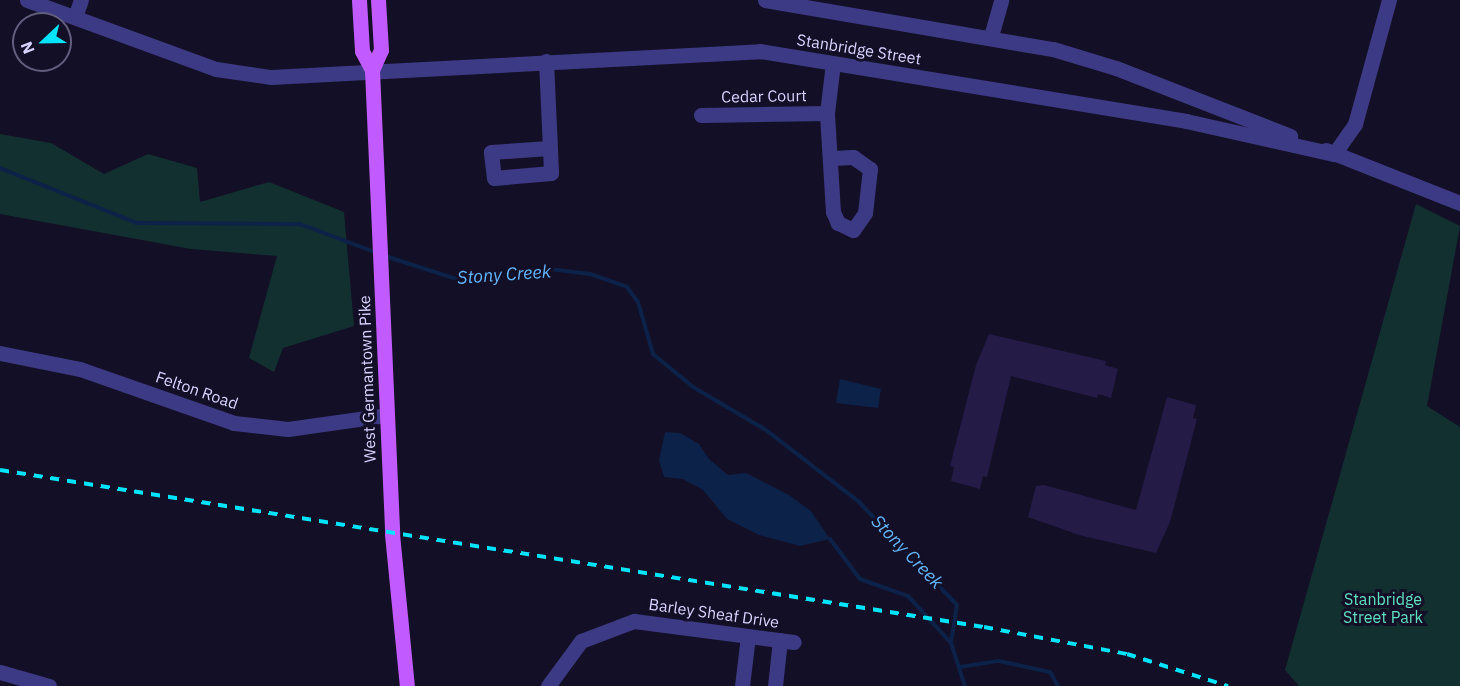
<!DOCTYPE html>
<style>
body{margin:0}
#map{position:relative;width:1460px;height:686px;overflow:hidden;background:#130f26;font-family:"IBM Plex Sans",sans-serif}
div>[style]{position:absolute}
.green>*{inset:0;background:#12302f}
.water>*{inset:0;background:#0c2248}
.stream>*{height:4px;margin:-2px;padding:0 2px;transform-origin:2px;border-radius:2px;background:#0c2248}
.building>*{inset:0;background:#241b47}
.minor>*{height:15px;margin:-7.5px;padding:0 7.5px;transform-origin:7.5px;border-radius:7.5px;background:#3d3a85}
.major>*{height:15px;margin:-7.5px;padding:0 7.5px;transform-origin:7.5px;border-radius:7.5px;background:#c25bff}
.rail>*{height:4px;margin-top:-2px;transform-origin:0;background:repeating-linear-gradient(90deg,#00e5ff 0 9px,transparent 0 17px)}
span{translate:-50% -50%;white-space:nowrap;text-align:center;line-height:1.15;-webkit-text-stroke:6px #130f26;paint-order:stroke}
.street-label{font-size:16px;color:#d9d4ff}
.park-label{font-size:16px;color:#5fe0c0}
.water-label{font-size:18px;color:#62b6ff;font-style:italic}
.north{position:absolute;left:12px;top:12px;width:60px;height:60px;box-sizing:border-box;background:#130f26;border:2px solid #625e7d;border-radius:50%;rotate:248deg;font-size:16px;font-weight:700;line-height:24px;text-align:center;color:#d9d4ff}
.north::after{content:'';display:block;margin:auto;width:21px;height:27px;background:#00e5ff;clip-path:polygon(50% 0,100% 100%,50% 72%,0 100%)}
</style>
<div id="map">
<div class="green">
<i style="clip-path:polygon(0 134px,51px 143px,104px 174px,148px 154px,197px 168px,200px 202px,269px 182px,344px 212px,354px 326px,283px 348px,274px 372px,249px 358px,277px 256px,191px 249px,0 214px)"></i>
<i style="clip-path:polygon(1416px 204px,1460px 226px,1427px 406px,1460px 427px,1460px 686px,1299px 686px,1285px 670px)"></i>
</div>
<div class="water">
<i style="clip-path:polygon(840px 379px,881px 389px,878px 408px,836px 403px)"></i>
<i style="clip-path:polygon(665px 432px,680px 433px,699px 444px,709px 459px,728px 475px,746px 473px,789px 495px,811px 511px,830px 539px,800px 546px,759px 535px,727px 519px,703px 490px,683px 479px,664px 477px,659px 460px)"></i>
</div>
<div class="stream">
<i style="left:0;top:168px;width:148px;rotate:21.9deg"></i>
<i style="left:137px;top:223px;width:163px;rotate:0.4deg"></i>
<i style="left:300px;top:224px;width:80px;rotate:20.5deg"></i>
<i style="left:385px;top:256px;width:82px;rotate:17.8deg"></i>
<i style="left:463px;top:281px;width:88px;rotate:-7.9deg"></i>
<i style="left:550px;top:269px;width:40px;rotate:7.1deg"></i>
<i style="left:590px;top:274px;width:39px;rotate:19deg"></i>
<i style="left:627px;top:287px;width:19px;rotate:54deg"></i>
<i style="left:638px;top:302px;width:54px;rotate:73.9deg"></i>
<i style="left:653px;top:354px;width:52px;rotate:39.5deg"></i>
<i style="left:693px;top:387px;width:85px;rotate:30.5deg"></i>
<i style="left:766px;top:430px;width:118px;rotate:37.7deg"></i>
<i style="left:859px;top:502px;width:142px;rotate:46.4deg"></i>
<i style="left:957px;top:605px;width:38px;rotate:99deg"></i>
<i style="left:951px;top:643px;width:45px;rotate:72deg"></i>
<i style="left:830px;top:539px;width:50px;rotate:53.1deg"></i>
<i style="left:860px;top:579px;width:51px;rotate:19.5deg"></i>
<i style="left:908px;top:596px;width:64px;rotate:47.5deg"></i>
<i style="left:960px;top:667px;width:39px;rotate:-9deg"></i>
<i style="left:999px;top:661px;width:52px;rotate:12.2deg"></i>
<i style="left:1050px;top:672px;width:16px;rotate:60deg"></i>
</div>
<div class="building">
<i style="clip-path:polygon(989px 334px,1106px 361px,1105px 365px,1118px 369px,1111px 398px,1098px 394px,1097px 398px,1011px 376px,987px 477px,983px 476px,980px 489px,951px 481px,954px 467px,950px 466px,976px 365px)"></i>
<i style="clip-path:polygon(1167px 397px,1196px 405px,1193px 418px,1197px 419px,1170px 522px,1156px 553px,1079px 535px,1028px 517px,1036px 486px,1044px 485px,1136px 510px)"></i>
</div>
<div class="minor">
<i style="left:27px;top:0;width:201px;rotate:20.1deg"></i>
<i style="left:216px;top:69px;width:56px;rotate:8.3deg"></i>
<i style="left:271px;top:77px;width:490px;rotate:-3deg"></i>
<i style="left:760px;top:51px;width:432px;rotate:9.3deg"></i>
<i style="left:1186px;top:121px;width:152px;rotate:12.6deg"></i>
<i style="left:1334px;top:154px;width:37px;rotate:-55deg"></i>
<i style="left:1355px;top:124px;width:129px;rotate:-74.7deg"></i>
<i style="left:765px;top:0;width:292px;rotate:9.7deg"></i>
<i style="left:1053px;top:49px;width:66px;rotate:16.8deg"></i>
<i style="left:1116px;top:68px;width:187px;rotate:21.3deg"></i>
<i style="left:75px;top:17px;width:18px;rotate:-71deg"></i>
<i style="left:991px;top:36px;width:37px;rotate:-74deg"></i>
<i style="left:546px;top:61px;width:112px;rotate:87.4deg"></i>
<i style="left:551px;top:173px;width:57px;rotate:175deg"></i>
<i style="left:494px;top:178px;width:26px;rotate:-97deg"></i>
<i style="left:491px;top:152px;width:58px;rotate:-3.9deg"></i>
<i style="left:701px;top:115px;width:126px;rotate:-0.9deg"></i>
<i style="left:1326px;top:150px;width:144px;rotate:21.6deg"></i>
<i style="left:832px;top:158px;width:21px;rotate:-3deg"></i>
<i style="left:853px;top:157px;width:21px;rotate:35deg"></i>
<i style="left:870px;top:169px;width:44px;rotate:96.5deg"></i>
<i style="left:865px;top:213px;width:21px;rotate:125deg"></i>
<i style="left:853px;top:230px;width:17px;rotate:-155deg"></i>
<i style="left:838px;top:223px;width:12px;rotate:-114deg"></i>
<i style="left:833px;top:212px;width:99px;rotate:-93.5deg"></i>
<i style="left:827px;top:113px;width:50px;rotate:-83.2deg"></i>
<i style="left:0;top:353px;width:82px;rotate:11.3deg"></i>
<i style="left:80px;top:369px;width:163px;rotate:19.3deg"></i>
<i style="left:234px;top:423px;width:54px;rotate:6.3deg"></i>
<i style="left:288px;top:429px;width:99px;rotate:-8.1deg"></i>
<i style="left:0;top:672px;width:51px;rotate:15.9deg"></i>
<i style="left:548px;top:686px;width:56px;rotate:-53.7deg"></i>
<i style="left:581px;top:641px;width:57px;rotate:-20.7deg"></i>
<i style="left:634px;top:621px;width:161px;rotate:7.5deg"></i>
<i style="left:742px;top:686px;width:50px;rotate:-83.2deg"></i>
<i style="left:775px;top:686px;width:46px;rotate:-83.8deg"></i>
</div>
<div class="major">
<i style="left:359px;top:0;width:51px;rotate:86.6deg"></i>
<i style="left:362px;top:51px;width:21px;rotate:62deg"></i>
<i style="left:372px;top:70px;width:464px;rotate:87.5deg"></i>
<i style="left:392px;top:534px;width:153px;rotate:84.4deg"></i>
<i style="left:372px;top:70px;width:22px;rotate:-66deg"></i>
<i style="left:381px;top:50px;width:50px;rotate:-93.4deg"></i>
</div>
<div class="rail">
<i style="left:0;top:470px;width:996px;rotate:9.07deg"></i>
<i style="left:984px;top:627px;width:146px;rotate:10.7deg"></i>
<i style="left:1127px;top:654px;width:106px;rotate:17.6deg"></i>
</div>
<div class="street-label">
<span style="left:859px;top:49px;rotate:9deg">Stanbridge Street</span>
<span style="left:764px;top:96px;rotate:-1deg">Cedar Court</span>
<span style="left:367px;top:379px;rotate:-92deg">West Germantown Pike</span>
<span style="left:197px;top:390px;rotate:19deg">Felton Road</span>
<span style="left:714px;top:613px;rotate:8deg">Barley Sheaf Drive</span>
</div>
<div class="park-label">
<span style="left:1383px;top:608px">Stanbridge<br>Street Park</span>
</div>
<div class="water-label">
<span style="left:504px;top:275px;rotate:-4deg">Stony Creek</span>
<span style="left:907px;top:552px;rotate:46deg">Stony Creek</span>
</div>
<div class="north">N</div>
</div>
